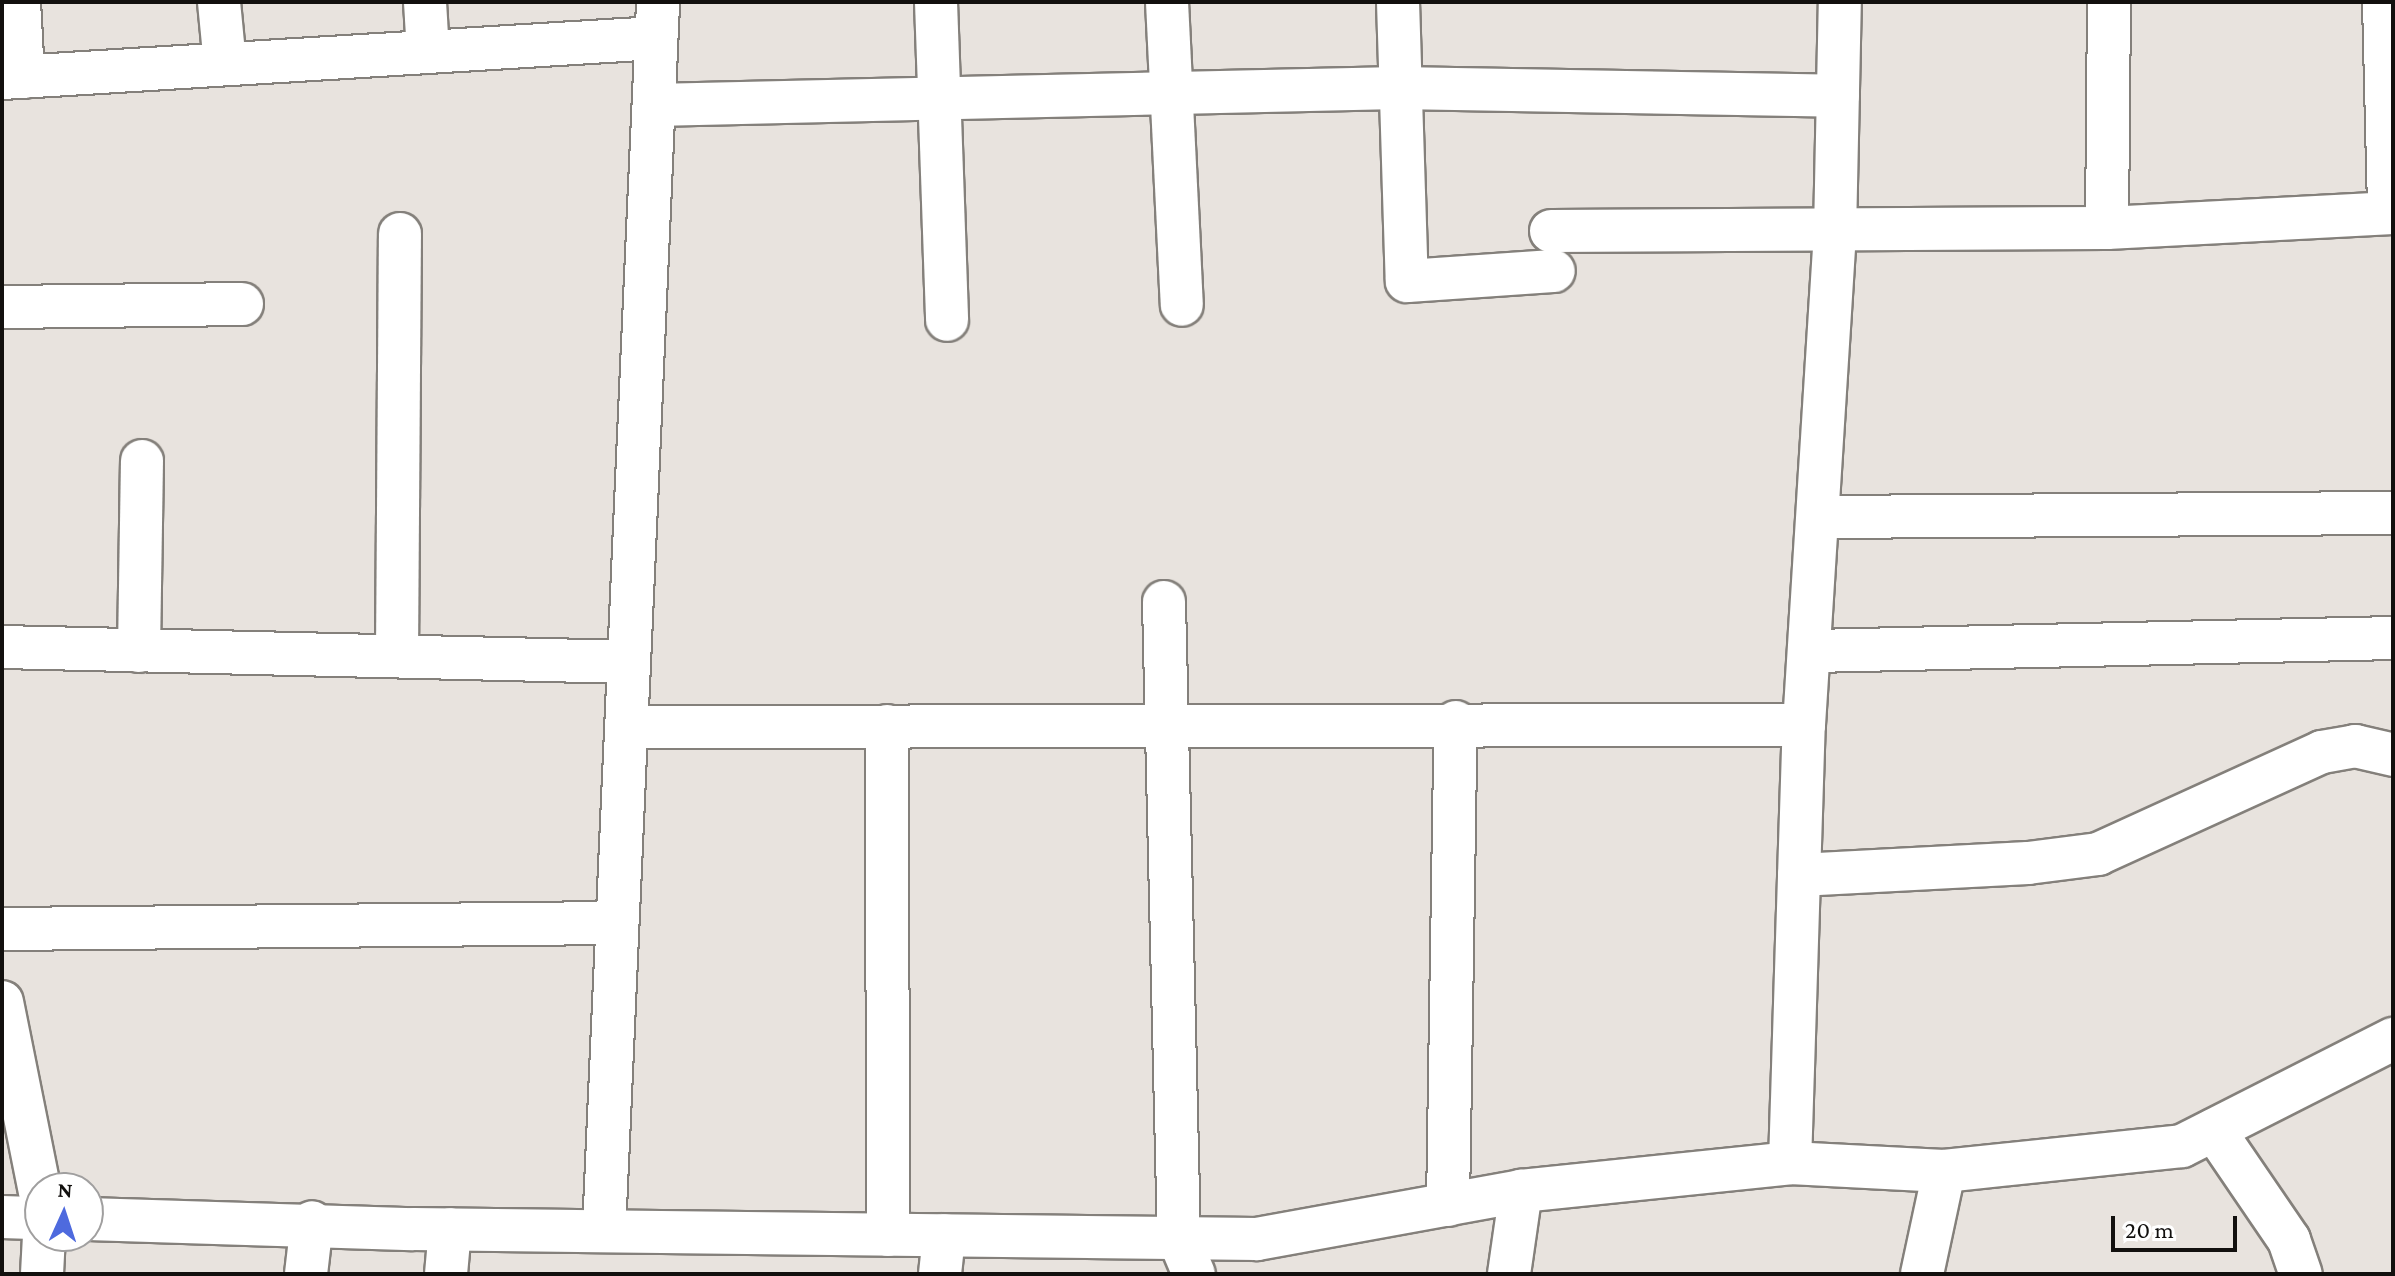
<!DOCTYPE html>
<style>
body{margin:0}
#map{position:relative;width:2395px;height:1276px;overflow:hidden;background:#e8e3de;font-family:"Crimson Pro",serif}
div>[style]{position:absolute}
.roads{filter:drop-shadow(2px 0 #84807b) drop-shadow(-2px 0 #84807b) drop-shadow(0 2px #84807b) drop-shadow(0 -2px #84807b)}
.minor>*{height:42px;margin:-21px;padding:0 21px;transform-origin:21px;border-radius:21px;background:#fff}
span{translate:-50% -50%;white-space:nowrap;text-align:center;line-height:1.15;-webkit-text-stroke:8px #fff;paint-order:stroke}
.frame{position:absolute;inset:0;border:4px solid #12100e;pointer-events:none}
.north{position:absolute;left:24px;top:1172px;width:80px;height:80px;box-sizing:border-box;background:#fff;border:2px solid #a09f9f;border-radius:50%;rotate:3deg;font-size:22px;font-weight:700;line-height:32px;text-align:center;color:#12100e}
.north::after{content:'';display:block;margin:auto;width:28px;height:36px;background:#4e6ade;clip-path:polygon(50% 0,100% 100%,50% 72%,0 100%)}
.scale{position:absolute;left:2111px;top:1216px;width:126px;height:36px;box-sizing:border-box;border:4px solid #12100e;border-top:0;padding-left:10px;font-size:24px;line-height:28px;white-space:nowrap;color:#12100e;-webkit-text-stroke:6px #fff;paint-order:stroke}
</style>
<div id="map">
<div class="roads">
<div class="minor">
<i style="left:19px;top:2px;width:75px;rotate:86.9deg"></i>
<i style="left:219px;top:2px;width:62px;rotate:84.5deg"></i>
<i style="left:425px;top:2px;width:50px;rotate:86.6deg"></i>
<i style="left:936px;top:2px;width:318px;rotate:88deg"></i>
<i style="left:1167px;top:2px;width:303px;rotate:87.2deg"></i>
<i style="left:1398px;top:2px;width:279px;rotate:88.2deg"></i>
<i style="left:1407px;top:281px;width:147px;rotate:-3.9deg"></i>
<i style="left:2384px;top:2px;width:211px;rotate:88.6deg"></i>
<i style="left:2px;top:78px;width:655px;rotate:-3.5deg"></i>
<i style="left:654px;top:105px;width:744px;rotate:-1.31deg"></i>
<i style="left:1398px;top:88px;width:440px;rotate:1deg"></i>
<i style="left:2107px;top:228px;width:226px;rotate:-89.5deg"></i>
<i style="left:1551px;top:231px;width:556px;rotate:-0.31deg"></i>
<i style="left:2107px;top:228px;width:286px;rotate:-3deg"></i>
<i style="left:2px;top:307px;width:240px;rotate:-0.7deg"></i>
<i style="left:1820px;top:517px;width:573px;rotate:-0.4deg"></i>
<i style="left:1164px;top:602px;width:637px;rotate:88.65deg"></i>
<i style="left:1179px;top:1239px;width:38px;rotate:67deg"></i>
<i style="left:2px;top:647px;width:627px;rotate:1.37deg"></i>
<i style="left:139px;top:651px;width:190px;rotate:-89.1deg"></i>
<i style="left:1813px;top:651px;width:580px;rotate:-1.28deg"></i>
<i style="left:397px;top:656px;width:422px;rotate:-89.6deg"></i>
<i style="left:887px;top:726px;width:509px;rotate:89.89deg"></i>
<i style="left:626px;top:727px;width:1178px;rotate:-0.1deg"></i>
<i style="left:1799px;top:875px;width:229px;rotate:-3deg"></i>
<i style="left:2028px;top:863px;width:71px;rotate:-7.3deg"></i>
<i style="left:2098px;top:854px;width:246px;rotate:-24.5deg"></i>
<i style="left:2322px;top:752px;width:34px;rotate:-10deg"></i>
<i style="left:2355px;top:746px;width:39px;rotate:13deg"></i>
<i style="left:2px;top:929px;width:615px;rotate:-0.56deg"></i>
<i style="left:2px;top:1002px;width:194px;rotate:78.7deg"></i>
<i style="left:2214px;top:1130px;width:133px;rotate:55.7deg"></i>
<i style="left:2289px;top:1240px;width:36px;rotate:71deg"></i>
<i style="left:1790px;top:1163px;width:438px;rotate:-88.2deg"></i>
<i style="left:1804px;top:725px;width:493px;rotate:-86.4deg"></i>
<i style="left:1835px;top:233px;width:231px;rotate:-88.8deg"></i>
<i style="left:1448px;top:1205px;width:483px;rotate:-89.1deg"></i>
<i style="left:2px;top:1217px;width:38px;rotate:2deg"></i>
<i style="left:88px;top:1219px;width:325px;rotate:1.8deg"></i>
<i style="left:413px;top:1229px;width:844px;rotate:0.68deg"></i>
<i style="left:1257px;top:1239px;width:268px;rotate:-10.3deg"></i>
<i style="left:1521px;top:1191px;width:270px;rotate:-5.9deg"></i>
<i style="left:1790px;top:1163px;width:154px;rotate:3deg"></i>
<i style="left:1944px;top:1171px;width:239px;rotate:-6deg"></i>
<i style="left:2182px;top:1146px;width:237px;rotate:-26.9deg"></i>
<i style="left:604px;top:1231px;width:1230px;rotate:-87.48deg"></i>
<i style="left:42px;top:1274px;width:38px;rotate:-87deg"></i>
<i style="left:306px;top:1274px;width:52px;rotate:-83.4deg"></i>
<i style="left:446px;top:1274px;width:45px;rotate:-84.9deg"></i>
<i style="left:940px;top:1274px;width:39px;rotate:-84deg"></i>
<i style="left:1509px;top:1274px;width:84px;rotate:-81.8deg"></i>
<i style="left:1922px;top:1274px;width:105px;rotate:-77.9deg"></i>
</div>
</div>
<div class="frame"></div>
<div class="north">N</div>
<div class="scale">20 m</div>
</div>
